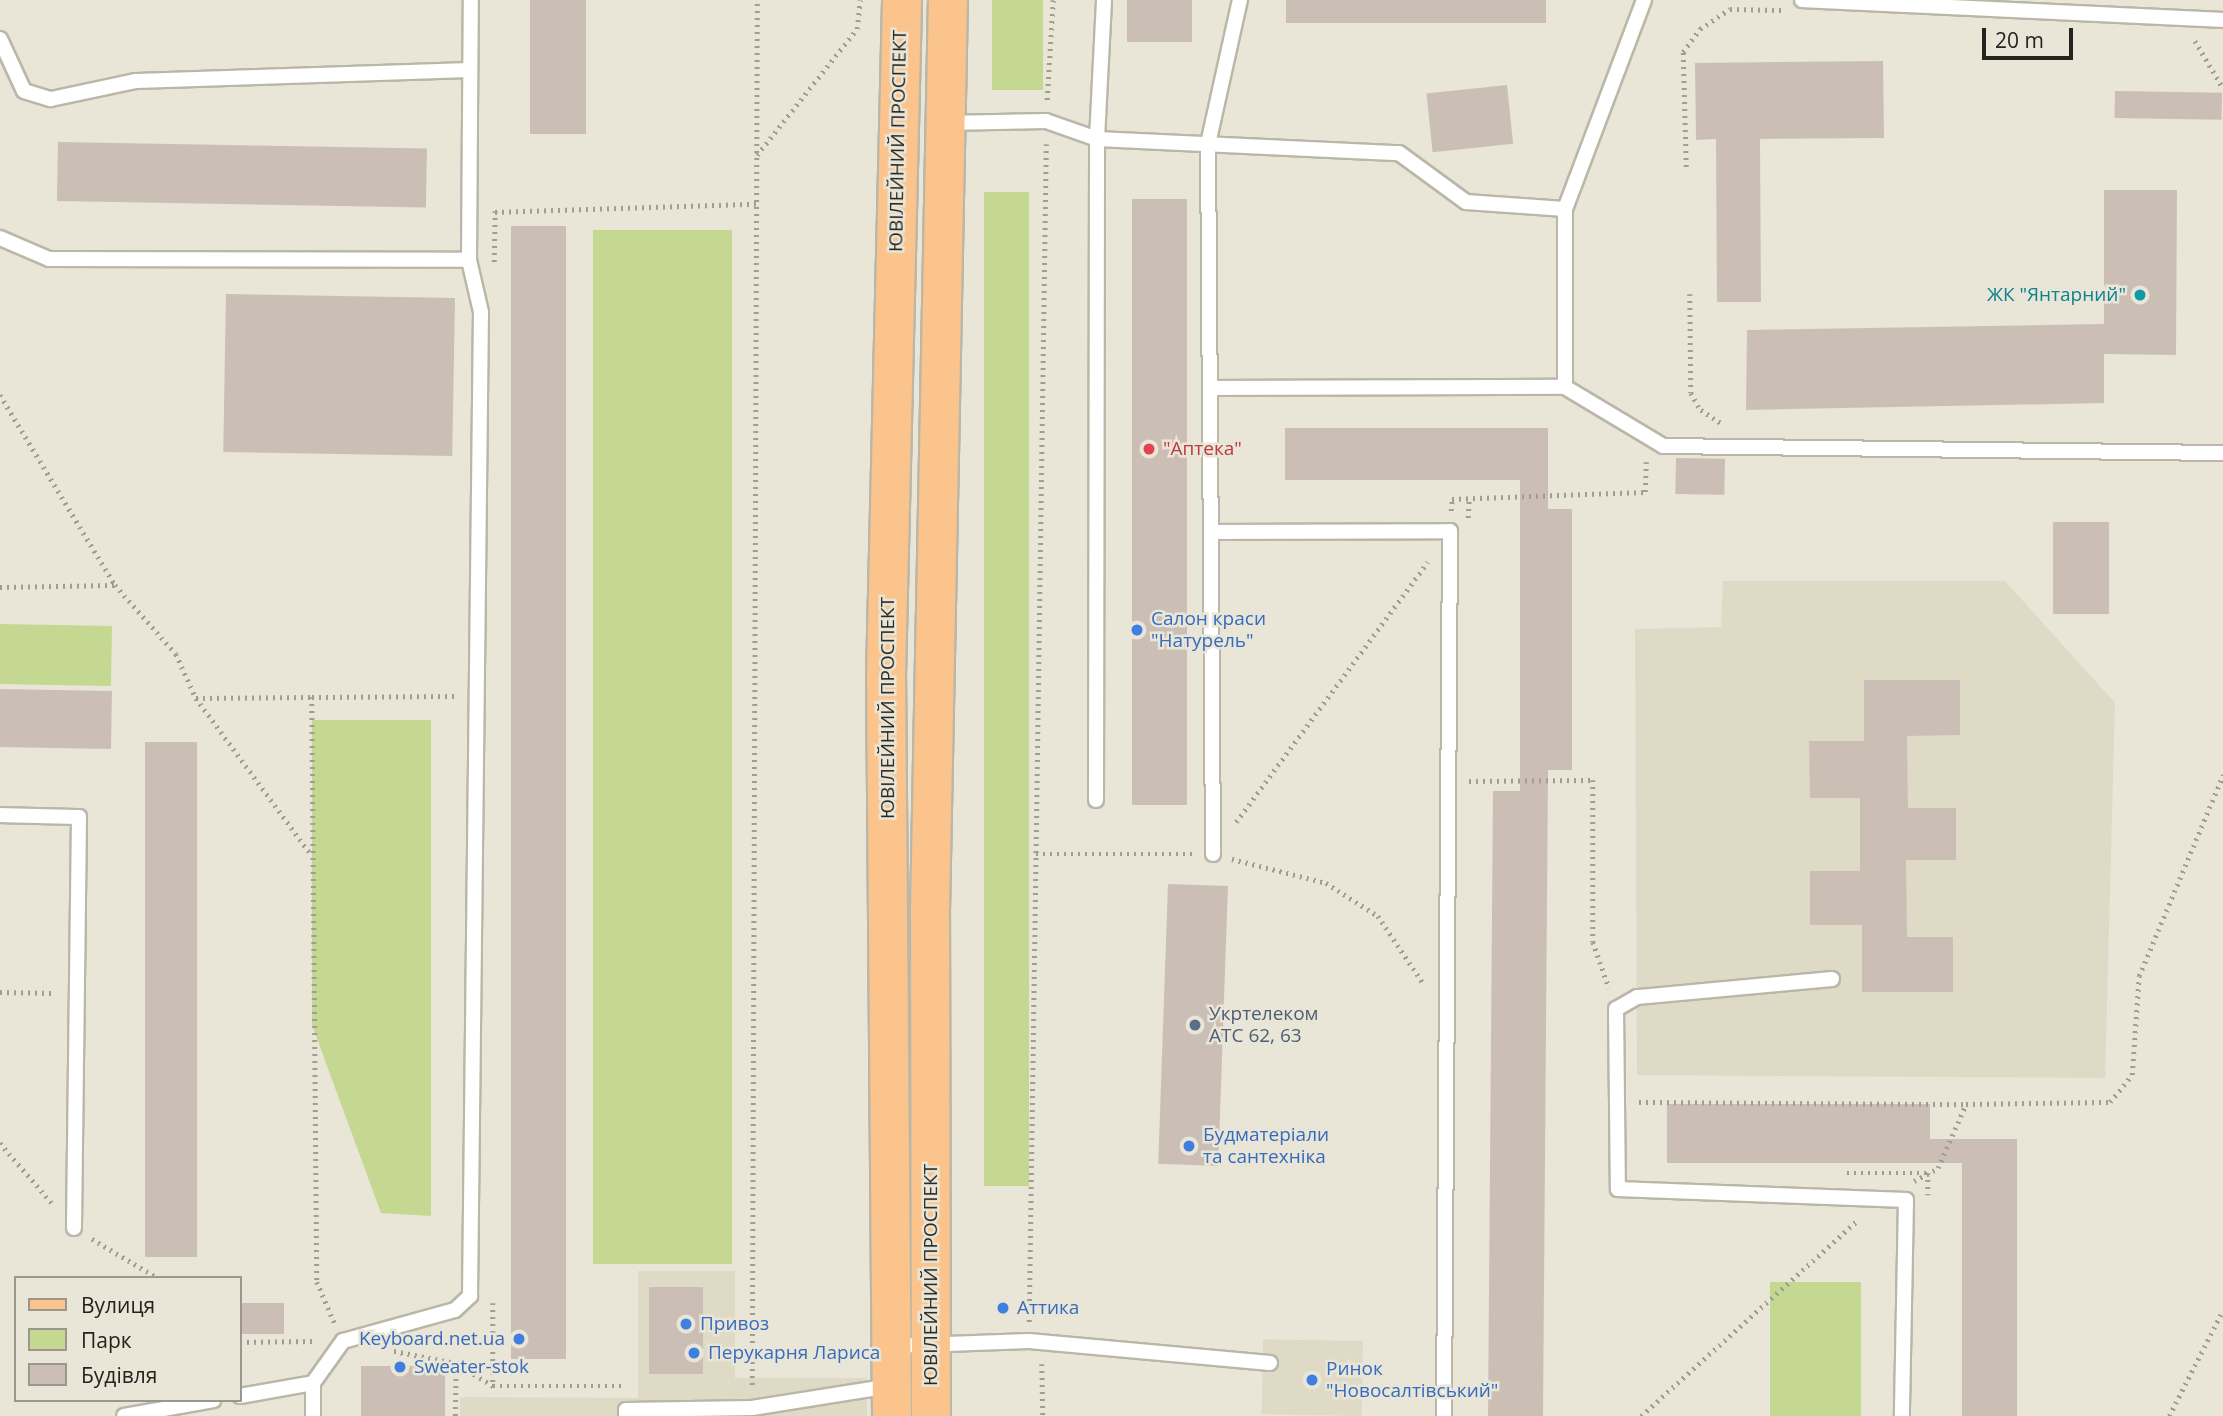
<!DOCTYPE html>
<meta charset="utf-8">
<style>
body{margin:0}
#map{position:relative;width:2223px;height:1416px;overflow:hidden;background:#e9e5d7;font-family:"Open Sans",sans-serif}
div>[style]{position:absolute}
.built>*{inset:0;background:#dfdac5;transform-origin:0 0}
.green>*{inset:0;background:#c4d891;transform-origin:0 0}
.building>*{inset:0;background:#cbbfb5;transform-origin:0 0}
.path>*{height:4.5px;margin-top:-2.25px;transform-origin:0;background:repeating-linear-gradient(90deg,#a09d92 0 2px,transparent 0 7px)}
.roads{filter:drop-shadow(2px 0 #bab7a9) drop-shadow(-2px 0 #bab7a9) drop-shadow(0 2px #bab7a9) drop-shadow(0 -2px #bab7a9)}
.lane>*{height:14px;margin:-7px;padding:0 7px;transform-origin:7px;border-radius:7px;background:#fff}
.primary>*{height:38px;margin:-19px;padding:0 19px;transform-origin:19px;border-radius:19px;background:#fac48c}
.dots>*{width:19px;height:19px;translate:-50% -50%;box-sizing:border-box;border:4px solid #e9e5d7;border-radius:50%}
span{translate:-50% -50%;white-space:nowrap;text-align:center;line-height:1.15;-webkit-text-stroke:5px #e9e5d7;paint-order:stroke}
.street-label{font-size:19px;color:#25231e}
.culture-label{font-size:19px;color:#0d838f}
.right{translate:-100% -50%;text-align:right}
.health-label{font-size:19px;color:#be3a42}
.left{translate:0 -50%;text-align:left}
.shop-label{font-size:19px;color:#366cbe}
.service-label{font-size:19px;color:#4e5e75}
.legend{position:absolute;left:14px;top:1276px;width:228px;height:126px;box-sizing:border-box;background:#e9e5d7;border:2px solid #9b978d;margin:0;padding:9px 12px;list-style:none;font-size:21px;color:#25231e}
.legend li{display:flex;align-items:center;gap:14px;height:35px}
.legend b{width:35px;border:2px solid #9b978d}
.scale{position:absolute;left:1982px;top:28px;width:91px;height:32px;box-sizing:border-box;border:4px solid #25231e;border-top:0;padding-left:9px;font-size:21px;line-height:24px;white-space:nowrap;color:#25231e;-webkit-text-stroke:5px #e9e5d7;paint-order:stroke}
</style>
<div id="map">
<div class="built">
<i style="clip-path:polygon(1723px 581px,2005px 581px,2115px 703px,2105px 1078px,1637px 1075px,1635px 629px,1721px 627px)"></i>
<i style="clip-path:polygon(638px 1271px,735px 1271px,735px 1378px,867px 1378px,867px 1416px,460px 1416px,460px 1397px,638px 1398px)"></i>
<i style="left:1363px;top:1341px;width:75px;height:100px;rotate:91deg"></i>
</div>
<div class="green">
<i style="left:992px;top:0;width:51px;height:90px"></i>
<i style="left:984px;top:192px;width:45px;height:994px"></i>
<i style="left:732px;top:230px;width:1034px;height:139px;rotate:90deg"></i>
<i style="left:0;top:624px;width:112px;height:60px;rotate:1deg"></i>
<i style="clip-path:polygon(312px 720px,431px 720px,431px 1216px,381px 1213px,312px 1025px)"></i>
<i style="left:1770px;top:1282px;width:91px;height:134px"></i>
</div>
<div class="building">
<i style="left:530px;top:0;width:56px;height:134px"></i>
<i style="left:1127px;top:0;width:65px;height:42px"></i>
<i style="left:1286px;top:0;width:260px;height:23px"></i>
<i style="clip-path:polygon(1883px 61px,1884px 138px,1760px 139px,1761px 302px,1717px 302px,1716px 139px,1696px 140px,1695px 63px)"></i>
<i style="left:1507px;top:85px;width:59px;height:81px;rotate:84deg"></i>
<i style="left:2115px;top:91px;width:107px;height:27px;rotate:1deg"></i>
<i style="left:58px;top:142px;width:369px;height:59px;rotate:1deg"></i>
<i style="clip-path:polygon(2104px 190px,2177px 190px,2176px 355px,2104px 354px,2104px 403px,1746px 410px,1747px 330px,2104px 324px)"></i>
<i style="left:1132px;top:199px;width:55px;height:606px"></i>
<i style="left:566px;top:226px;width:1133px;height:55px;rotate:90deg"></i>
<i style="left:226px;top:294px;width:229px;height:158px;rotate:1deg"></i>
<i style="clip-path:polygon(1285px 428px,1548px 428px,1548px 509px,1572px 509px,1572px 770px,1548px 770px,1543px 1416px,1488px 1416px,1493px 791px,1520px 791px,1520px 480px,1285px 480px)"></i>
<i style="left:1676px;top:458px;width:49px;height:36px;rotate:1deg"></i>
<i style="left:2109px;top:522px;width:92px;height:56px;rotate:90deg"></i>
<i style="clip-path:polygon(1864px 680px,1960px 680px,1960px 735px,1907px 736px,1908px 808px,1956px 808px,1956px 860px,1906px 860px,1907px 937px,1953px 937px,1953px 992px,1862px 992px,1862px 925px,1810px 925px,1810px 871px,1860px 871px,1860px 798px,1810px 798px,1809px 741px,1864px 741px)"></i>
<i style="left:0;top:689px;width:112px;height:58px;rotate:1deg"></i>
<i style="left:145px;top:742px;width:52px;height:515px"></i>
<i style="left:1168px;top:884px;width:60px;height:280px;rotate:2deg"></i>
<i style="clip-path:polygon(1667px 1104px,1930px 1104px,1930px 1139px,2017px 1139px,2017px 1416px,1962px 1416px,1962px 1163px,1667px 1163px)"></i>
<i style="left:649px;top:1287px;width:54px;height:87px"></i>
<i style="left:284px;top:1303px;width:31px;height:44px;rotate:90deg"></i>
<i style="left:361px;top:1366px;width:84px;height:50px"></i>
</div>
<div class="path">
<i style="left:2195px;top:41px;width:55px;rotate:59.2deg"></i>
<i style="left:1047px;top:100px;width:100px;rotate:-86.6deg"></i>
<i style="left:757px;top:155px;width:161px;rotate:-51.6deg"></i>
<i style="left:857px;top:29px;width:29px;rotate:-84deg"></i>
<i style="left:1686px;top:167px;width:115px;rotate:-91.5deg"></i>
<i style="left:1683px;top:52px;width:29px;rotate:-54deg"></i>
<i style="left:1700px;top:29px;width:36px;rotate:-34deg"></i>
<i style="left:1730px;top:9px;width:54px;rotate:1.1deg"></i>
<i style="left:495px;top:212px;width:261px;rotate:-1.8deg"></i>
<i style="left:494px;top:262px;width:51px;rotate:-88.9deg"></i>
<i style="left:1690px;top:294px;width:99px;rotate:89.4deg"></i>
<i style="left:1691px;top:393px;width:20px;rotate:60deg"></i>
<i style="left:1701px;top:410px;width:24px;rotate:33deg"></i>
<i style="left:0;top:395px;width:222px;rotate:58.8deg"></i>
<i style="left:115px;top:585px;width:92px;rotate:48.5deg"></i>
<i style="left:176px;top:654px;width:48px;rotate:65.6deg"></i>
<i style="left:196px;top:698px;width:116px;rotate:-0.5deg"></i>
<i style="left:312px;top:697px;width:585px;rotate:89.51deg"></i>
<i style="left:317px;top:1282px;width:46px;rotate:66.8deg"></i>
<i style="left:1451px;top:511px;width:12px;rotate:-85deg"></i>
<i style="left:1452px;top:499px;width:193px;rotate:-2.1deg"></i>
<i style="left:1645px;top:492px;width:30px;rotate:-88deg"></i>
<i style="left:1468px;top:518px;width:20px;rotate:-87deg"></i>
<i style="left:0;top:587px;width:114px;rotate:-1deg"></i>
<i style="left:312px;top:697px;width:143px;rotate:-0.4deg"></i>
<i style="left:196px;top:698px;width:196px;rotate:53.7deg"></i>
<i style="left:1469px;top:781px;width:124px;rotate:-0.5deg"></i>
<i style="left:1593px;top:780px;width:162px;rotate:90deg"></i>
<i style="left:1593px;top:942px;width:49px;rotate:70.8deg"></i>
<i style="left:1236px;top:822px;width:323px;rotate:-53.6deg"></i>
<i style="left:1036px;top:854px;width:156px"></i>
<i style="left:1232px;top:859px;width:97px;rotate:14.3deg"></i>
<i style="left:1326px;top:883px;width:62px;rotate:32.4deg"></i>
<i style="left:1378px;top:916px;width:81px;rotate:56.1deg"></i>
<i style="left:0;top:992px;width:55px;rotate:1deg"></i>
<i style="left:1639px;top:1102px;width:327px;rotate:0.4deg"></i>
<i style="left:0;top:1143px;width:79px;rotate:49.1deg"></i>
<i style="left:1847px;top:1173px;width:81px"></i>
<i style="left:1928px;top:1173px;width:22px;rotate:90deg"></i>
<i style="left:1914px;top:1181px;width:27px;rotate:-28deg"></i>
<i style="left:1938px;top:1168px;width:70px;rotate:-66.4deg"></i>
<i style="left:1966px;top:1104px;width:144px;rotate:-0.8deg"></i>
<i style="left:2110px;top:1102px;width:35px;rotate:-51deg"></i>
<i style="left:2132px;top:1075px;width:99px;rotate:-86deg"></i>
<i style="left:2139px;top:976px;width:218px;rotate:-67.3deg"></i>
<i style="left:92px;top:1239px;width:77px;rotate:30.6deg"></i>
<i style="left:493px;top:1303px;width:83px;rotate:90deg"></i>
<i style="left:493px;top:1386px;width:129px"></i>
<i style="left:1029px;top:1322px;width:1178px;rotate:-89.17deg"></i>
<i style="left:240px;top:1342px;width:76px;rotate:-0.8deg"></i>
<i style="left:394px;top:1351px;width:63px;rotate:11deg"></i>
<i style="left:456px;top:1363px;width:44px;rotate:31.9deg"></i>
<i style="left:1042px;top:1364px;width:52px;rotate:88.9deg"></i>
<i style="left:752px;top:1385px;width:1385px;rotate:-89.79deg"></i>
<i style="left:455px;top:1416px;width:53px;rotate:-88.9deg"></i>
<i style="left:1641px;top:1416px;width:292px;rotate:-42.1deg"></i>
<i style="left:2169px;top:1416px;width:119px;rotate:-63deg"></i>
</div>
<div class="roads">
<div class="lane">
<i style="left:1644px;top:0;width:223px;rotate:110.7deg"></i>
<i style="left:1565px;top:209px;width:178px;rotate:90deg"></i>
<i style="left:1565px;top:387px;width:114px;rotate:31deg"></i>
<i style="left:1663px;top:446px;width:560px;rotate:0.72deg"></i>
<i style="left:1802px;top:0;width:421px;rotate:2.7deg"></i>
<i style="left:0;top:39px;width:57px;rotate:65.2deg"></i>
<i style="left:24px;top:91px;width:28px;rotate:17deg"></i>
<i style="left:51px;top:99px;width:87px;rotate:-12deg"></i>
<i style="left:136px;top:81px;width:334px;rotate:-1.9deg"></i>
<i style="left:946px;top:123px;width:100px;rotate:-1.1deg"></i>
<i style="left:1046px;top:121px;width:54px;rotate:19.4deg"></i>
<i style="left:1097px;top:139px;width:302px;rotate:2.7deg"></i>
<i style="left:1399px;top:153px;width:83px;rotate:36.2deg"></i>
<i style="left:1466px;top:202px;width:99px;rotate:4deg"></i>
<i style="left:0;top:238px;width:53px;rotate:23.2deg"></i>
<i style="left:49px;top:259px;width:420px;rotate:0.1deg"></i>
<i style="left:1212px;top:388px;width:353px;rotate:-0.2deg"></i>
<i style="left:1214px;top:532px;width:236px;rotate:-0.2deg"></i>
<i style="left:1450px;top:531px;width:885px;rotate:90.39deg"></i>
<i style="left:1096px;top:800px;width:661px;rotate:-89.91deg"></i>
<i style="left:1097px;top:139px;width:139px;rotate:-87.1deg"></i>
<i style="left:0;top:815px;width:79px;rotate:1.5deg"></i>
<i style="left:79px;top:817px;width:411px;rotate:90.7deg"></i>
<i style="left:1213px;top:854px;width:710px;rotate:-90.4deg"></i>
<i style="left:1208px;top:144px;width:148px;rotate:-77.5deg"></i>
<i style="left:1832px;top:979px;width:196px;rotate:174.7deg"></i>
<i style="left:1637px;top:997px;width:24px;rotate:150deg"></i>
<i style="left:1616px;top:1009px;width:180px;rotate:89.4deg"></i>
<i style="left:1618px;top:1189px;width:288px;rotate:2.2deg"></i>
<i style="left:1906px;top:1200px;width:216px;rotate:91.1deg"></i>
<i style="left:892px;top:1346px;width:137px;rotate:-2.1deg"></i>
<i style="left:1029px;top:1341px;width:242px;rotate:5.2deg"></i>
<i style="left:240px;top:1396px;width:74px;rotate:-10.1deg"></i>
<i style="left:124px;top:1416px;width:91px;rotate:-10.1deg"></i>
<i style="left:313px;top:1416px;width:33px;rotate:-90deg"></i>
<i style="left:313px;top:1383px;width:52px;rotate:-54.5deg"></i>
<i style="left:343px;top:1341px;width:116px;rotate:-15.5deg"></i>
<i style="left:455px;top:1310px;width:21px;rotate:-43deg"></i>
<i style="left:470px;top:1296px;width:984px;rotate:-89.36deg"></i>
<i style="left:481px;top:312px;width:53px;rotate:-103deg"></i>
<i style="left:469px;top:260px;width:260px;rotate:-89.6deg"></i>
<i style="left:626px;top:1416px;width:6px;rotate:-90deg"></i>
<i style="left:626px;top:1410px;width:126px;rotate:-0.9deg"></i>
<i style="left:752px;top:1408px;width:141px;rotate:-9deg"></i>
</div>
<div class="primary">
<i style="left:892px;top:1416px;width:740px;rotate:-90.46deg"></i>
<i style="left:886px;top:676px;width:676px;rotate:-88.64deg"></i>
<i style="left:931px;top:1416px;width:505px;rotate:-90.11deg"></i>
<i style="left:930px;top:911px;width:911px;rotate:-88.87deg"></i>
</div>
</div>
<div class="dots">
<i style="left:2140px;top:295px;background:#0f9aa8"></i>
<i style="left:1149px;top:449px;background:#e0444e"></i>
<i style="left:1137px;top:630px;background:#3f7fe0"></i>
<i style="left:1195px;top:1025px;background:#5c6f8a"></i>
<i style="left:1189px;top:1146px;background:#3f7fe0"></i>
<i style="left:1003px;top:1308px;background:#3f7fe0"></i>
<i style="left:686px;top:1324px;background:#3f7fe0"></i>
<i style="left:519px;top:1339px;background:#3f7fe0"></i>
<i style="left:694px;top:1353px;background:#3f7fe0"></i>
<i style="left:400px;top:1367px;background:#3f7fe0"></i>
<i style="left:1312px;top:1380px;background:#3f7fe0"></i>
</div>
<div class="street-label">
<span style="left:898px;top:141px;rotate:-89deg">ЮВІЛЕЙНИЙ ПРОСПЕКТ</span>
<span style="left:888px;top:708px;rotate:-90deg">ЮВІЛЕЙНИЙ ПРОСПЕКТ</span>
<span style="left:931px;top:1275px;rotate:-90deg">ЮВІЛЕЙНИЙ ПРОСПЕКТ</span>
</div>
<div class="culture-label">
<span class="right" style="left:2126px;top:295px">ЖК "Янтарний"</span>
</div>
<div class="health-label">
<span class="left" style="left:1163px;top:449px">"Аптека"</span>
</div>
<div class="shop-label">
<span class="left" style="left:1151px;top:630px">Салон краси<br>"Натурель"</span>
<span class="left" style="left:1203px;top:1146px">Будматеріали<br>та сантехніка</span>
<span class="left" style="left:1017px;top:1308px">Аттика</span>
<span class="left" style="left:700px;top:1324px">Привоз</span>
<span class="right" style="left:505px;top:1339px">Keyboard.net.ua</span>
<span class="left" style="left:708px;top:1353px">Перукарня Лариса</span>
<span class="left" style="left:414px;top:1367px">Sweater-stok</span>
<span class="left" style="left:1326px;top:1380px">Ринок<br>"Новосалтівський"</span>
</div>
<div class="service-label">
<span class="left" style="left:1209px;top:1025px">Укртелеком<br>АТС 62, 63</span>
</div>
<ul class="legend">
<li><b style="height:9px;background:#fac48c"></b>Вулиця</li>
<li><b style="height:19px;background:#c4d891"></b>Парк</li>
<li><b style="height:19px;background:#cbbfb5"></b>Будівля</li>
</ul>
<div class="scale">20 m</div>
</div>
